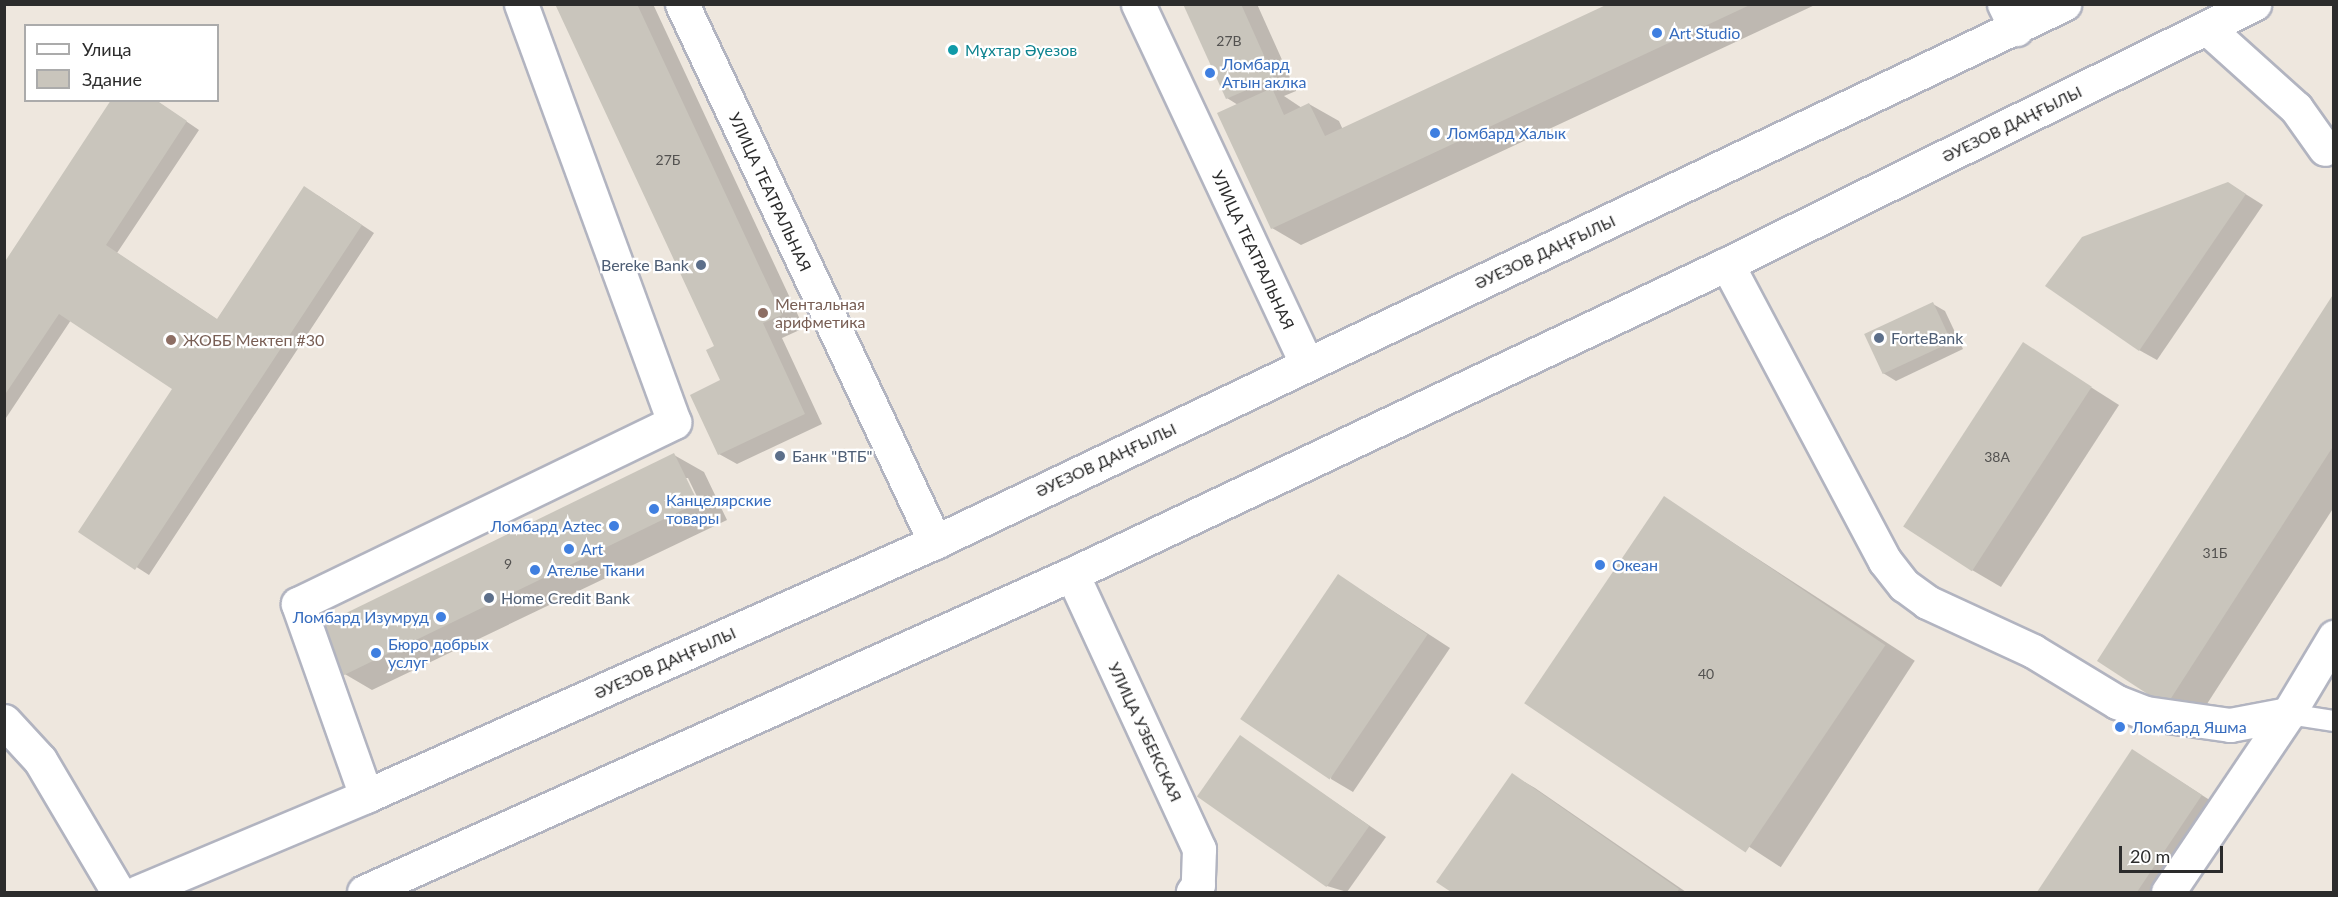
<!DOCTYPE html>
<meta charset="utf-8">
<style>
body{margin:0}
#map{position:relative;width:2338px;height:897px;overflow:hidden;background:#eee7de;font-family:Lato,sans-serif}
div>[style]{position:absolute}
.shadow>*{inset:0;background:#0003;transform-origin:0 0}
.building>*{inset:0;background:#c9c5bc;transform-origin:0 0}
.roads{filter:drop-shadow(2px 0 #b2b4c0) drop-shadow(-2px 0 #b2b4c0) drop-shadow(0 2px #b2b4c0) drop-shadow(0 -2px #b2b4c0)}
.lane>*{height:20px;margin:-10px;padding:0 10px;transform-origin:10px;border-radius:10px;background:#fff}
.street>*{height:33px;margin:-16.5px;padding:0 16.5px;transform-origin:16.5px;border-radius:16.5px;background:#fff}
.secondary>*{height:33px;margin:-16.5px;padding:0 16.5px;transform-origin:16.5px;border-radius:16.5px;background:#fff}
.dots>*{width:16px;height:16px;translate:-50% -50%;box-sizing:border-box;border:3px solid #fff;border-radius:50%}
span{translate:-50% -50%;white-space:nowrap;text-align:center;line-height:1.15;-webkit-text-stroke:4.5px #fff;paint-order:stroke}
.number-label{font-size:14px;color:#535250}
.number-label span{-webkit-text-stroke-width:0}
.shop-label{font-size:16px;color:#366cbe}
.left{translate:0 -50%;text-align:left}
.right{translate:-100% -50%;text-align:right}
.culture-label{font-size:16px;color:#0d838f}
.street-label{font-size:16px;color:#2c2c2c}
.service-label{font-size:16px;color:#4e5e75}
.education-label{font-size:16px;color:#785e54}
.frame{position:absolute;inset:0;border:6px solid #2c2c2c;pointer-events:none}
.legend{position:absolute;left:24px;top:24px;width:195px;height:78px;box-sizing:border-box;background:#fff;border:2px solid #ababab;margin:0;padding:8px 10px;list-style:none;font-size:18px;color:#2c2c2c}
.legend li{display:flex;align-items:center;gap:12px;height:30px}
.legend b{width:30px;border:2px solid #ababab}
.scale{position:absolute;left:2119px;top:846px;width:104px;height:27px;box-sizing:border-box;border:3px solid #2c2c2c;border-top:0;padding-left:8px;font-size:18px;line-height:21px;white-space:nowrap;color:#2c2c2c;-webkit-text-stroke:4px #fff;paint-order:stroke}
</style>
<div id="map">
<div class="shadow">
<i style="clip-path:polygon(556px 4px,653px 4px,804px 328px,782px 338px,822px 424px,737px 464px,719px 454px,722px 381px,716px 347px)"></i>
<i style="clip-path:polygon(1185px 4px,1257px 4px,1296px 91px,1284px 96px,1302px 108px,1309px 104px,1339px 121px,1343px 130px,1611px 4px,1817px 4px,1301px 245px,1272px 228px,1238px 105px,1227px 98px)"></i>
<i style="clip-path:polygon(155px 100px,199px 130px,117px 253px,218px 320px,317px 195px,374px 233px,149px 575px,80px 531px,174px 388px,71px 320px,4px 421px,4px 266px)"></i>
<i style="clip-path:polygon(2228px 183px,2263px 205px,2157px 360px,2139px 350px)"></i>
<i style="clip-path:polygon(2334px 296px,2334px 507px,2196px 721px,2167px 704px)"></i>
<i style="clip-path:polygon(1933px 304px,1945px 311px,1963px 349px,1896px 381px,1883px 373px)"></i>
<i style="clip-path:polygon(2023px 344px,2119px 405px,2001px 587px,1972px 570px)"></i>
<i style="clip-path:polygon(evenodd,674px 455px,704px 472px,727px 520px,372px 690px,343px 673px,674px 455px,685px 478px,688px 478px,703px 509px,700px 511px,685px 478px)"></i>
<i style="left:1664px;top:498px;width:299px;height:246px;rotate:33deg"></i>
<i style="clip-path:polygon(1339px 576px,1450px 648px,1353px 792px,1331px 779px)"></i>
<i style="clip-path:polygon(1240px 737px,1386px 837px,1347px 892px,1327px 886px)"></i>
<i style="clip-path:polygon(2133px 751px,2230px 813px,2178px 892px,2039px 892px)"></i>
<i style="clip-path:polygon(1512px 775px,1535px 788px,1686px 892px,1454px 892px,1438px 882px)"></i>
</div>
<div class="building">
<i style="clip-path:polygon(555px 4px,637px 4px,782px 315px,763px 323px,805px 414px,718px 455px,690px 395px,720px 380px,706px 350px,714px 346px)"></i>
<i style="clip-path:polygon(1183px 4px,1241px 4px,1274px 78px,1226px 99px)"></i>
<i style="clip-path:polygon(1608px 4px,1752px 4px,1271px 229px,1217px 113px,1272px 88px,1284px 115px,1309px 103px,1325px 136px)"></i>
<i style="clip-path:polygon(111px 100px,156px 100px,187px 121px,106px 245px,217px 319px,304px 186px,362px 225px,135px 570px,78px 532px,172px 389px,59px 314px,4px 396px,4px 263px)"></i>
<i style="clip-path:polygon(2228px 182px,2246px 194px,2139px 351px,2045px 286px,2082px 237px)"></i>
<i style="clip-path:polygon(2334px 293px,2334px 445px,2166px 706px,2097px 661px)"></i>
<i style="left:1933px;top:302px;width:44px;height:76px;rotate:65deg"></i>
<i style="left:2023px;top:342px;width:82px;height:220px;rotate:33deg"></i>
<i style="left:674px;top:453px;width:55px;height:395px;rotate:64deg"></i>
<i style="left:1664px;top:496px;width:267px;height:250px;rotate:34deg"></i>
<i style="left:1338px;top:574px;width:108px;height:175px;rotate:34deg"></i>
<i style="left:1240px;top:735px;width:158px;height:75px;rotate:35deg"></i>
<i style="clip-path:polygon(2132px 749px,2202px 795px,2137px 892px,2037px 892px)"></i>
<i style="clip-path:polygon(1512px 773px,1679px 889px,1677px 892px,1451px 892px,1436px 882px)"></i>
</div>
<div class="roads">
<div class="lane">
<i style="left:2288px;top:714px;width:47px;rotate:8.7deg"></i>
</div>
<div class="street">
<i style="left:682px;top:4px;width:595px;rotate:64.81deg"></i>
<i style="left:1138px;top:4px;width:398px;rotate:64.9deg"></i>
<i style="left:2004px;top:4px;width:28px;rotate:64deg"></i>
<i style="left:2207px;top:28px;width:120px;rotate:42deg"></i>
<i style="left:2296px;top:108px;width:50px;rotate:54.7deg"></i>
<i style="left:1727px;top:264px;width:336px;rotate:62deg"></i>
<i style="left:1885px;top:561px;width:31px;rotate:52deg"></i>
<i style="left:1904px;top:585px;width:29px;rotate:36deg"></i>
<i style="left:1927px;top:602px;width:117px;rotate:24.8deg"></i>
<i style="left:2033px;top:651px;width:98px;rotate:31.3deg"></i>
<i style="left:2117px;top:702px;width:31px;rotate:21deg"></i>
<i style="left:2146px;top:713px;width:85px;rotate:8.1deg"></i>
<i style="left:2230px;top:725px;width:59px;rotate:-10.7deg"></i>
<i style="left:1072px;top:574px;width:303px;rotate:65.2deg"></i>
<i style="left:1199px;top:849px;width:36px;rotate:92deg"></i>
<i style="left:1198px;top:885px;width:9px;rotate:126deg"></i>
<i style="left:4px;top:721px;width:53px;rotate:47.3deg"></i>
<i style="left:40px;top:760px;width:153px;rotate:59.4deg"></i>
<i style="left:366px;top:796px;width:204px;rotate:-109.5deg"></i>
<i style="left:298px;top:604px;width:418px;rotate:-25.8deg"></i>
<i style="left:674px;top:422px;width:445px;rotate:-110.1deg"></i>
<i style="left:2168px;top:892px;width:215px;rotate:-56deg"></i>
<i style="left:2288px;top:714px;width:90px;rotate:-59.1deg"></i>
</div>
<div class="secondary">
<i style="left:138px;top:892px;width:247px;rotate:-22.8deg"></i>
<i style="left:366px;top:796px;width:623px;rotate:-24.06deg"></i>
<i style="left:935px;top:542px;width:1251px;rotate:-25.48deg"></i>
<i style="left:364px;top:892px;width:776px;rotate:-24.19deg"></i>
<i style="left:1072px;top:574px;width:725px;rotate:-25.33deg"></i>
<i style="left:1727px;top:264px;width:588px;rotate:-26.26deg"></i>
</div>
</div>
<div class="dots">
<i style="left:1657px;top:33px;background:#3f7fe0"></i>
<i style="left:953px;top:50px;background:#0f9aa8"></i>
<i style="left:1210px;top:73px;background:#3f7fe0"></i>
<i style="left:1435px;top:133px;background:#3f7fe0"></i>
<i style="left:701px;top:265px;background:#5c6f8a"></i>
<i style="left:763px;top:313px;background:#8d6e63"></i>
<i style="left:1879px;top:338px;background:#5c6f8a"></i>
<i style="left:171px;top:340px;background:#8d6e63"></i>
<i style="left:780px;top:456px;background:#5c6f8a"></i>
<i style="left:654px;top:509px;background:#3f7fe0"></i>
<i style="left:614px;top:526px;background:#3f7fe0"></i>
<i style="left:569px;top:549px;background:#3f7fe0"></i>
<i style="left:1600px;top:565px;background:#3f7fe0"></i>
<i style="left:535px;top:570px;background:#3f7fe0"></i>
<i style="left:489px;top:598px;background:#5c6f8a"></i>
<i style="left:441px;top:617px;background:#3f7fe0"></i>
<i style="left:376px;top:653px;background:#3f7fe0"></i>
<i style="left:2120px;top:727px;background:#3f7fe0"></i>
</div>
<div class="number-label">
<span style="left:1229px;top:41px">27В</span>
<span style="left:668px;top:160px">27Б</span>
<span style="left:1997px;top:457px">38А</span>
<span style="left:2215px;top:553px">31Б</span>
<span style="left:508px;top:564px">9</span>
<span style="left:1706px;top:674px">40</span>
</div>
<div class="shop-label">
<span class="left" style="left:1669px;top:33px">Art Studio</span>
<span class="left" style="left:1222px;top:73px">Ломбард<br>Атын аклка</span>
<span class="left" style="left:1447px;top:133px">Ломбард Халык</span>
<span class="left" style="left:666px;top:509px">Канцелярские<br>товары</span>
<span class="right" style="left:602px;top:526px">Ломбард Aztec</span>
<span class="left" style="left:581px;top:549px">Art</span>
<span class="left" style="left:1612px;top:565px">Океан</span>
<span class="left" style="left:547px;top:570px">Ателье Ткани</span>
<span class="right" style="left:429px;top:617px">Ломбард Изумруд</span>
<span class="left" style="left:388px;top:653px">Бюро добрых<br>услуг</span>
<span class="left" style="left:2132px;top:727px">Ломбард Яшма</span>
</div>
<div class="culture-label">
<span class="left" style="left:965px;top:50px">Мұхтар Әуезов</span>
</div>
<div class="street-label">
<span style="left:2012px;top:124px;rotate:-26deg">ӘУЕЗОВ ДАҢҒЫЛЫ</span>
<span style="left:770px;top:192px;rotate:65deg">УЛИЦА ТЕАТРАЛЬНАЯ</span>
<span style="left:1253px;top:250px;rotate:65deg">УЛИЦА ТЕАТРАЛЬНАЯ</span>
<span style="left:1545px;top:252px;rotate:-25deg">ӘУЕЗОВ ДАҢҒЫЛЫ</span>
<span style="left:1106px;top:460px;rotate:-25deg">ӘУЕЗОВ ДАҢҒЫЛЫ</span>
<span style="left:665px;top:663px;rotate:-24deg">ӘУЕЗОВ ДАҢҒЫЛЫ</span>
<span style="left:1145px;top:732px;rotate:65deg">УЛИЦА УЗБЕКСКАЯ</span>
</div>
<div class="service-label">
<span class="right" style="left:689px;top:265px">Bereke Bank</span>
<span class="left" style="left:1891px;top:338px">ForteBank</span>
<span class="left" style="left:792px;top:456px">Банк "ВТБ"</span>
<span class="left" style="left:501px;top:598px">Home Credit Bank</span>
</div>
<div class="education-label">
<span class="left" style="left:775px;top:313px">Ментальная<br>арифметика</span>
<span class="left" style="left:183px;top:340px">ЖОББ Мектеп #30</span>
</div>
<div class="frame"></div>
<ul class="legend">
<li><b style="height:8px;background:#fff"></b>Улица</li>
<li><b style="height:16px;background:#c9c5bc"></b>Здание</li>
</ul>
<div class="scale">20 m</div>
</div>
